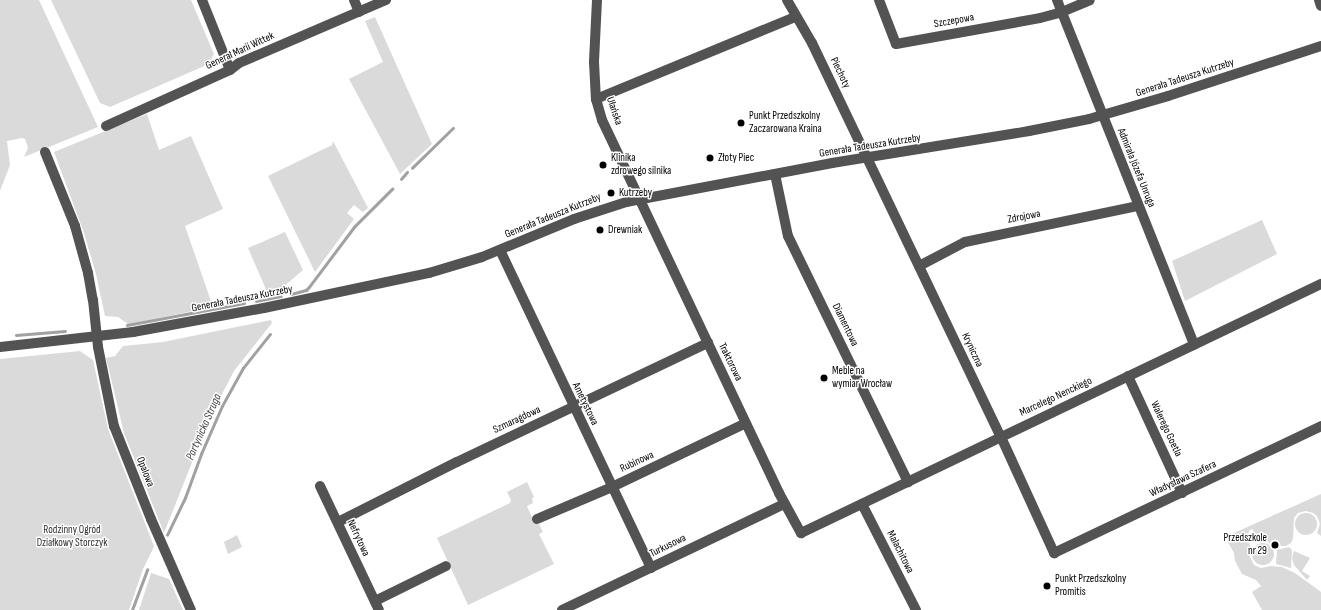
<!DOCTYPE html>
<meta charset="utf-8">
<style>
body{margin:0}
#map{position:relative;width:1321px;height:610px;overflow:hidden;background:#fff;font-family:"Sofia Sans Condensed",sans-serif}
div>[style]{position:absolute}
.green>*{inset:0;background:#dadada}
.round{border-radius:50%}
.stream>*{height:2.5px;margin:-1.25px;padding:0 1.25px;transform-origin:1.25px;border-radius:1.25px;background:#a1a1a1}
.minor>*{height:10px;margin:-5px;padding:0 5px;transform-origin:5px;border-radius:5px;background:#535353}
.dots>*{width:11px;height:11px;translate:-50% -50%;box-sizing:border-box;border:2px solid #fff;border-radius:50%}
span{translate:-50% -50%;white-space:nowrap;text-align:center;line-height:1.15;-webkit-text-stroke:3px #fff;paint-order:stroke}
.street-label{font-size:11px;color:#000}
.poi-label{font-size:11px;color:#000}
.left{translate:0 -50%;text-align:left}
.right{translate:-100% -50%;text-align:right}
.park-label{font-size:11px;color:#313131}
.water-label{font-size:12px;color:#424242;font-style:italic}
</style>
<div id="map">
<div class="green">
<i style="clip-path:polygon(0 0,39px 0,98px 127px,24px 157px,28px 148px,25px 139px,22px 138px,7px 141px,10px 165px,0 191px)"></i>
<i style="clip-path:polygon(51px 0,191px 0,214px 54px,209px 64px,110px 107px,100px 103px)"></i>
<i style="clip-path:polygon(375px 17px,432px 144px,400px 174px,349px 79px,383px 62px,365px 21px)"></i>
<i style="clip-path:polygon(147px 114px,159px 150px,191px 136px,223px 209px,185px 226px,213px 307px,128px 324px,118px 317px,105px 316px,96px 274px,84px 233px,54px 152px)"></i>
<i style="clip-path:polygon(333px 141px,368px 208px,363px 212px,354px 205px,347px 213px,354px 219px,315px 272px,268px 176px,332px 145px)"></i>
<i style="clip-path:polygon(1262px 220px,1277px 254px,1185px 301px,1172px 261px)"></i>
<i style="clip-path:polygon(285px 232px,303px 270px,280px 290px,268px 294px,248px 248px)"></i>
<i style="clip-path:polygon(271px 320px,272px 323px,234px 371px,210px 417px,164px 533px,124px 433px,106px 358px,115px 356px,123px 346px,163px 342px)"></i>
<i style="clip-path:polygon(80px 351px,93px 360px,108px 429px,154px 546px,153px 549px,143px 569px,129px 610px,0 610px,0 359px)"></i>
<i style="clip-path:polygon(527px 482px,534px 497px,532px 498px,533px 503px,527px 506px,534px 522px,539px 524px,543px 532px,539px 534px,554px 564px,468px 605px,437px 538px,510px 503px,511px 500px,507px 492px)"></i>
<i style="clip-path:polygon(1321px 494px,1321px 536px,1317px 533px,1320px 524px,1317px 516px,1313px 513px,1306px 511px,1298px 513px,1294px 518px,1293px 538px,1291px 543px,1286px 546px,1275px 546px,1264px 540px,1258px 541px,1254px 538px,1253px 529px,1250px 530px,1246px 537px,1251px 547px,1250px 557px,1254px 565px,1261px 568px,1271px 566px,1282px 567px,1295px 573px,1321px 592px,1321px 610px,1262px 610px,1252px 592px,1261px 586px,1256px 580px,1242px 574px,1235px 561px,1234px 553px,1225px 537px)"></i>
<i class="round" style="left:1295px;top:513px;width:22px;height:22px"></i>
<i style="clip-path:polygon(237px 535px,242px 547px,228px 554px,224px 542px)"></i>
<i class="round" style="left:1252px;top:543px;width:22px;height:22px"></i>
<i style="clip-path:polygon(1289px 547px,1292px 550px,1291px 568px,1276px 564px,1277px 550px)"></i>
<i style="clip-path:polygon(1294px 551px,1310px 558px,1302px 571px,1310px 576px,1307px 580px,1294px 565px,1292px 558px)"></i>
<i style="clip-path:polygon(151px 573px,169px 579px,183px 610px,139px 610px)"></i>
</div>
<div class="stream">
<i style="left:412px;top:168px;width:57px;rotate:-44.3deg"></i>
<i style="left:401px;top:179px;width:9px;rotate:-49deg"></i>
<i style="left:291px;top:294px;width:16px;rotate:-15deg"></i>
<i style="left:306px;top:290px;width:4px;rotate:-45deg"></i>
<i style="left:309px;top:287px;width:75px;rotate:-53.1deg"></i>
<i style="left:354px;top:227px;width:54px;rotate:-45deg"></i>
<i style="left:256px;top:301px;width:25px;rotate:-11deg"></i>
<i style="left:127px;top:325px;width:119px;rotate:-10.6deg"></i>
<i style="left:16px;top:335px;width:49px;rotate:-4.7deg"></i>
<i style="left:167px;top:535px;width:41px;rotate:-64.1deg"></i>
<i style="left:185px;top:498px;width:47px;rotate:-70deg"></i>
<i style="left:201px;top:454px;width:52px;rotate:-66.4deg"></i>
<i style="left:222px;top:406px;width:43px;rotate:-61.1deg"></i>
<i style="left:243px;top:368px;width:43px;rotate:-51.5deg"></i>
<i style="left:132px;top:610px;width:43px;rotate:-69.4deg"></i>
</div>
<div class="minor">
<i style="left:202px;top:0;width:75px;rotate:68.2deg"></i>
<i style="left:354px;top:0;width:13px;rotate:67deg"></i>
<i style="left:597px;top:0;width:62px;rotate:92.8deg"></i>
<i style="left:594px;top:62px;width:37px;rotate:87deg"></i>
<i style="left:596px;top:99px;width:22px;rotate:74deg"></i>
<i style="left:602px;top:120px;width:413px;rotate:64.6deg"></i>
<i style="left:779px;top:493px;width:46px;rotate:61.2deg"></i>
<i style="left:801px;top:533px;width:577px;rotate:-25.59deg"></i>
<i style="left:787px;top:0;width:50px;rotate:59.8deg"></i>
<i style="left:812px;top:43px;width:437px;rotate:64.4deg"></i>
<i style="left:1001px;top:437px;width:128px;rotate:65.4deg"></i>
<i style="left:1054px;top:553px;width:296px;rotate:-25.4deg"></i>
<i style="left:879px;top:0;width:47px;rotate:68.9deg"></i>
<i style="left:896px;top:44px;width:146px;rotate:-10.2deg"></i>
<i style="left:1040px;top:18px;width:23px;rotate:-15deg"></i>
<i style="left:1062px;top:12px;width:30px;rotate:-23deg"></i>
<i style="left:1057px;top:0;width:371px;rotate:68.3deg"></i>
<i style="left:1319px;top:0;width:6px;rotate:72deg"></i>
<i style="left:596px;top:99px;width:215px;rotate:-22.4deg"></i>
<i style="left:106px;top:126px;width:136px;rotate:-24.3deg"></i>
<i style="left:230px;top:70px;width:11px;rotate:-38deg"></i>
<i style="left:239px;top:63px;width:160px;rotate:-23.2deg"></i>
<i style="left:45px;top:152px;width:80px;rotate:67.9deg"></i>
<i style="left:75px;top:226px;width:49px;rotate:74.5deg"></i>
<i style="left:88px;top:273px;width:27px;rotate:80deg"></i>
<i style="left:93px;top:300px;width:47px;rotate:83.9deg"></i>
<i style="left:98px;top:347px;width:81px;rotate:78.6deg"></i>
<i style="left:114px;top:426px;width:100px;rotate:68.3deg"></i>
<i style="left:151px;top:519px;width:99px;rotate:66.3deg"></i>
<i style="left:775px;top:174px;width:63px;rotate:78.2deg"></i>
<i style="left:788px;top:236px;width:274px;rotate:64deg"></i>
<i style="left:500px;top:250px;width:352px;rotate:64.6deg"></i>
<i style="left:919px;top:266px;width:52px;rotate:-27.6deg"></i>
<i style="left:965px;top:242px;width:177px;rotate:-11.8deg"></i>
<i style="left:0;top:347px;width:134px;rotate:-6.4deg"></i>
<i style="left:133px;top:332px;width:133px;rotate:-10.4deg"></i>
<i style="left:264px;top:308px;width:169px;rotate:-12deg"></i>
<i style="left:429px;top:273px;width:55px;rotate:-16.8deg"></i>
<i style="left:482px;top:257px;width:100px;rotate:-22.4deg"></i>
<i style="left:574px;top:219px;width:55px;rotate:-18.1deg"></i>
<i style="left:626px;top:202px;width:210px;rotate:-10.7deg"></i>
<i style="left:832px;top:163px;width:200px;rotate:-9.2deg"></i>
<i style="left:1029px;top:131px;width:61px;rotate:-11.3deg"></i>
<i style="left:1089px;top:119px;width:82px;rotate:-16.2deg"></i>
<i style="left:1168px;top:96px;width:161px;rotate:-18.1deg"></i>
<i style="left:1128px;top:376px;width:129px;rotate:65.2deg"></i>
<i style="left:320px;top:486px;width:137px;rotate:64.6deg"></i>
<i style="left:862px;top:504px;width:119px;rotate:63deg"></i>
<i style="left:537px;top:519px;width:82px;rotate:-23.1deg"></i>
<i style="left:612px;top:487px;width:148px;rotate:-25.5deg"></i>
<i style="left:338px;top:522px;width:133px;rotate:-26.8deg"></i>
<i style="left:457px;top:462px;width:278px;rotate:-25.4deg"></i>
<i style="left:375px;top:601px;width:79px;rotate:-26.2deg"></i>
<i style="left:562px;top:610px;width:246px;rotate:-25.5deg"></i>
</div>
<div class="dots">
<i style="left:741px;top:123px;background:#000"></i>
<i style="left:710px;top:158px;background:#000"></i>
<i style="left:603px;top:165px;background:#000"></i>
<i style="left:611px;top:193px;background:#000"></i>
<i style="left:600px;top:230px;background:#000"></i>
<i style="left:824px;top:378px;background:#000"></i>
<i style="left:1275px;top:545px;background:#000"></i>
<i style="left:1047px;top:586px;background:#000"></i>
</div>
<div class="street-label">
<span style="left:954px;top:21px;rotate:-10deg">Szczepowa</span>
<span style="left:240px;top:51px;rotate:-25deg">Generał Marii Wittek</span>
<span style="left:840px;top:73px;rotate:64deg">Piechoty</span>
<span style="left:1185px;top:78px;rotate:-18deg">Generała Tadeusza Kutrzeby</span>
<span style="left:614px;top:111px;rotate:71deg">Ułańska</span>
<span style="left:870px;top:146px;rotate:-9deg">Generała Tadeusza Kutrzeby</span>
<span style="left:1136px;top:168px;rotate:68deg">Admirała Józefa Unruga</span>
<span style="left:553px;top:216px;rotate:-22deg">Generała Tadeusza Kutrzeby</span>
<span style="left:1024px;top:217px;rotate:-11deg">Zdrojowa</span>
<span style="left:242px;top:299px;rotate:-11deg">Generała Tadeusza Kutrzeby</span>
<span style="left:845px;top:325px;rotate:64deg">Diamentowa</span>
<span style="left:972px;top:350px;rotate:65deg">Kryniczna</span>
<span style="left:730px;top:362px;rotate:64deg">Traktorowa</span>
<span style="left:1056px;top:397px;rotate:-25deg">Marcelego Nenckiego</span>
<span style="left:585px;top:404px;rotate:64deg">Ametystowa</span>
<span style="left:517px;top:420px;rotate:-25deg">Szmaragdowa</span>
<span style="left:1166px;top:429px;rotate:65deg">Walerego Goetla</span>
<span style="left:637px;top:462px;rotate:-25deg">Rubinowa</span>
<span style="left:145px;top:472px;rotate:68deg">Opalowa</span>
<span style="left:1183px;top:479px;rotate:-25deg">Władysława Szafera</span>
<span style="left:358px;top:538px;rotate:65deg">Nefrytowa</span>
<span style="left:668px;top:546px;rotate:-26deg">Turkusowa</span>
<span style="left:900px;top:552px;rotate:63deg">Malachitowa</span>
</div>
<div class="poi-label">
<span class="left" style="left:749px;top:123px">Punkt Przedszkolny<br>Zaczarowana Kraina</span>
<span class="left" style="left:718px;top:158px">Złoty Piec</span>
<span class="left" style="left:611px;top:165px">Klinika<br>zdrowego silnika</span>
<span class="left" style="left:619px;top:193px">Kutrzeby</span>
<span class="left" style="left:608px;top:230px">Drewniak</span>
<span class="left" style="left:832px;top:378px">Meble na<br>wymiar Wrocław</span>
<span class="right" style="left:1267px;top:545px">Przedszkole<br>nr 29</span>
<span class="left" style="left:1055px;top:586px">Punkt Przedszkolny<br>Promitis</span>
</div>
<div class="park-label">
<span style="left:72px;top:537px">Rodzinny Ogród<br>Działkowy Storczyk</span>
</div>
<div class="water-label">
<span style="left:204px;top:427px;rotate:-66deg">Partynicka Struga</span>
</div>
</div>
